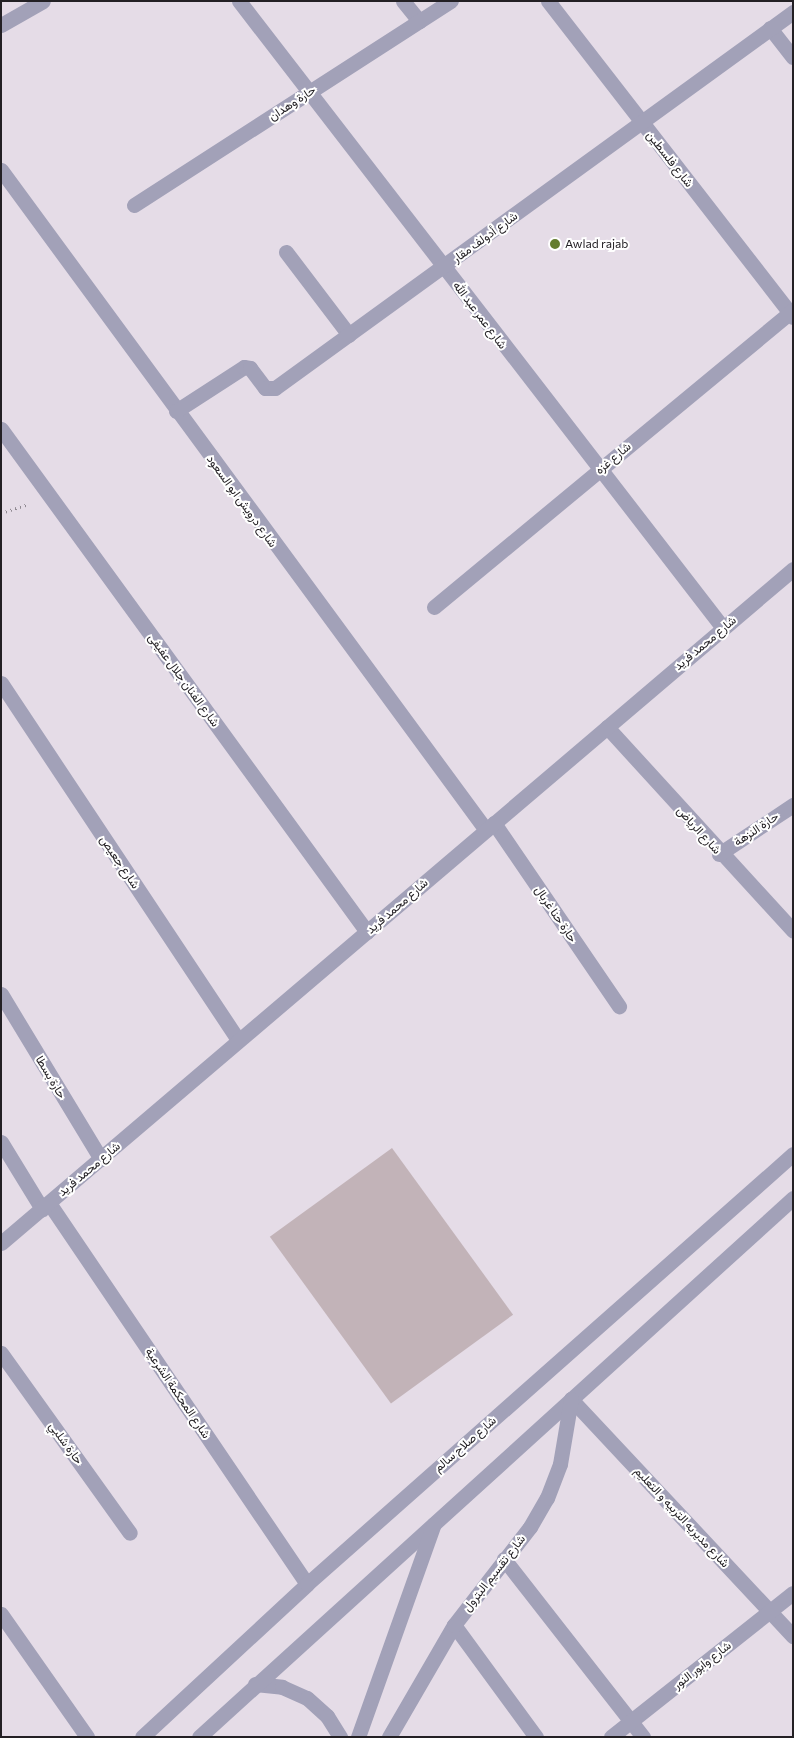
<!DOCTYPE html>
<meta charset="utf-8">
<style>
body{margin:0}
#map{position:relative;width:794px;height:1738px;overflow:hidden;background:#e5dce7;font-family:Commissioner,Vazirmatn,sans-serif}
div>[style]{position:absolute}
.building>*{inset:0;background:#c2b3b8;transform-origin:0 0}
.path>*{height:3px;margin-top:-1.5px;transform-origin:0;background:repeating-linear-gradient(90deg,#908a92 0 1px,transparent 0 5px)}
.minor>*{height:15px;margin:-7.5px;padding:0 7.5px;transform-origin:7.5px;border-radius:7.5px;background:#a2a1b8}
.dots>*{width:14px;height:14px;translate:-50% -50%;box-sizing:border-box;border:2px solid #fff;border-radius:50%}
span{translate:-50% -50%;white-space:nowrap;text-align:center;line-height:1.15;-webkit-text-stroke:4px #fff;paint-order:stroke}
.street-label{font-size:12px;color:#232024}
.poi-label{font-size:12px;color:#232024}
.left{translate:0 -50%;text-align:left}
.frame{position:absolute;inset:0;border:2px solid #232024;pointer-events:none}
</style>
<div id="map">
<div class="building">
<i style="left:392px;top:1148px;width:206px;height:151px;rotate:54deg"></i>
</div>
<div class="path">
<i style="left:1px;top:513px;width:29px;rotate:-18deg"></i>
</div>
<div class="minor">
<i style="left:239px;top:1px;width:792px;rotate:52.33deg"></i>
<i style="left:403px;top:1px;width:26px;rotate:51deg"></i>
<i style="left:548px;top:1px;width:400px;rotate:52.2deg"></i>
<i style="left:1px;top:25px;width:48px;rotate:-29.7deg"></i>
<i style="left:770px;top:28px;width:37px;rotate:52deg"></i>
<i style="left:1px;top:170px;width:819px;rotate:53.69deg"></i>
<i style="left:134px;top:205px;width:377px;rotate:-32.8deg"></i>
<i style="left:286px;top:252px;width:104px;rotate:52.8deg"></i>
<i style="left:176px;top:411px;width:81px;rotate:-32.9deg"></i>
<i style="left:244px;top:367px;width:6px;rotate:9deg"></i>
<i style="left:250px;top:368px;width:25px;rotate:53deg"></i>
<i style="left:265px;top:388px;width:10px"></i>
<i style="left:275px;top:388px;width:640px;rotate:-35.97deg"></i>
<i style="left:1px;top:429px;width:622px;rotate:53.96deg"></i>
<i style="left:434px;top:607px;width:466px;rotate:-39.6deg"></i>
<i style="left:1px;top:683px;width:429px;rotate:56.4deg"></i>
<i style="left:607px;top:727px;width:276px;rotate:47.6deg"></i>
<i style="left:494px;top:823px;width:222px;rotate:55.7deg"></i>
<i style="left:719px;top:854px;width:89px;rotate:-33.5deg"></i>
<i style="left:1px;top:994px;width:193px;rotate:58.8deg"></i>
<i style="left:1px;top:1142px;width:79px;rotate:58.5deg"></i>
<i style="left:49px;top:1203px;width:460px;rotate:55.9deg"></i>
<i style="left:1px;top:1243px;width:1040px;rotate:-40.4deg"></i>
<i style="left:1px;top:1353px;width:221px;rotate:54.4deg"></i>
<i style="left:571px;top:1399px;width:325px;rotate:46.9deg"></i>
<i style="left:504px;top:1559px;width:226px;rotate:52deg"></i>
<i style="left:1px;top:1614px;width:150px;rotate:55deg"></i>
<i style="left:454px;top:1625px;width:139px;rotate:53.8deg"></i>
<i style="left:255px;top:1684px;width:27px;rotate:6deg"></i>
<i style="left:282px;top:1687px;width:27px;rotate:24deg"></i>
<i style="left:307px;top:1698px;width:27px;rotate:42deg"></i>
<i style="left:327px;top:1716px;width:25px;rotate:58deg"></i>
<i style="left:142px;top:1737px;width:225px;rotate:-42.8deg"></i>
<i style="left:307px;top:1584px;width:649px;rotate:-41.5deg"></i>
<i style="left:199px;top:1737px;width:802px;rotate:-42.22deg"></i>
<i style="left:358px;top:1737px;width:226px;rotate:-70.4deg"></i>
<i style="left:389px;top:1737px;width:129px;rotate:-59.9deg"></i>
<i style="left:454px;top:1625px;width:124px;rotate:-52.2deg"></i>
<i style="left:530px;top:1527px;width:34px;rotate:-60deg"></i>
<i style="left:547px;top:1498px;width:36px;rotate:-69deg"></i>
<i style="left:560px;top:1464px;width:66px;rotate:-80.4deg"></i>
<i style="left:611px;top:1737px;width:232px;rotate:-38.4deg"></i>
</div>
<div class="dots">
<i style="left:555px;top:244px;background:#647c2f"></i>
</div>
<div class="street-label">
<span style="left:292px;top:103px;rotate:-33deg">حارة وهدان</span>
<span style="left:670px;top:159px;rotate:52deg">شارع فلسطين</span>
<span style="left:485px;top:237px;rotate:-36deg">شارع أدولف مقار</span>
<span style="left:480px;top:315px;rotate:53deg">شارع عمر عبد الله</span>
<span style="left:613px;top:458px;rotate:-40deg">شارع غزه</span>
<span style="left:242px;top:501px;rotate:54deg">شارع درويش ابو السعود</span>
<span style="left:705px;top:643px;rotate:-40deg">شارع محمد فريد</span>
<span style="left:184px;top:680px;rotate:54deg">شارع الفنان جلال عفيفى</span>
<span style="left:756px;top:829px;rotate:-34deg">حارة النزهة</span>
<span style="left:699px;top:830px;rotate:48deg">شارع الرياض</span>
<span style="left:120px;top:862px;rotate:56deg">شارع جعيص</span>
<span style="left:397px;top:906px;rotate:-41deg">شارع محمد فريد</span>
<span style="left:556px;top:914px;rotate:56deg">حارة حنا غربال</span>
<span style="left:51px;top:1077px;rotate:59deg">حارة بسطا</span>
<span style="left:89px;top:1169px;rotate:-40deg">شارع محمد فريد</span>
<span style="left:178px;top:1393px;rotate:56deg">شارع المحكمة الشرعية</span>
<span style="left:66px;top:1443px;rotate:54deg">حارة شلبي</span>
<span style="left:465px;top:1444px;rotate:-41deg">شارع صلاح سالم</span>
<span style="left:682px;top:1517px;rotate:47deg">شارع مديريه التربيه و التعليم</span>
<span style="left:494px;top:1573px;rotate:-52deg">شارع تقسيم البترول</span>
<span style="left:702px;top:1665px;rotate:-38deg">شارع وابور النور</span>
</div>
<div class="poi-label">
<span class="left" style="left:565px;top:244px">Awlad rajab</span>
</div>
<div class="frame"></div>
</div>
